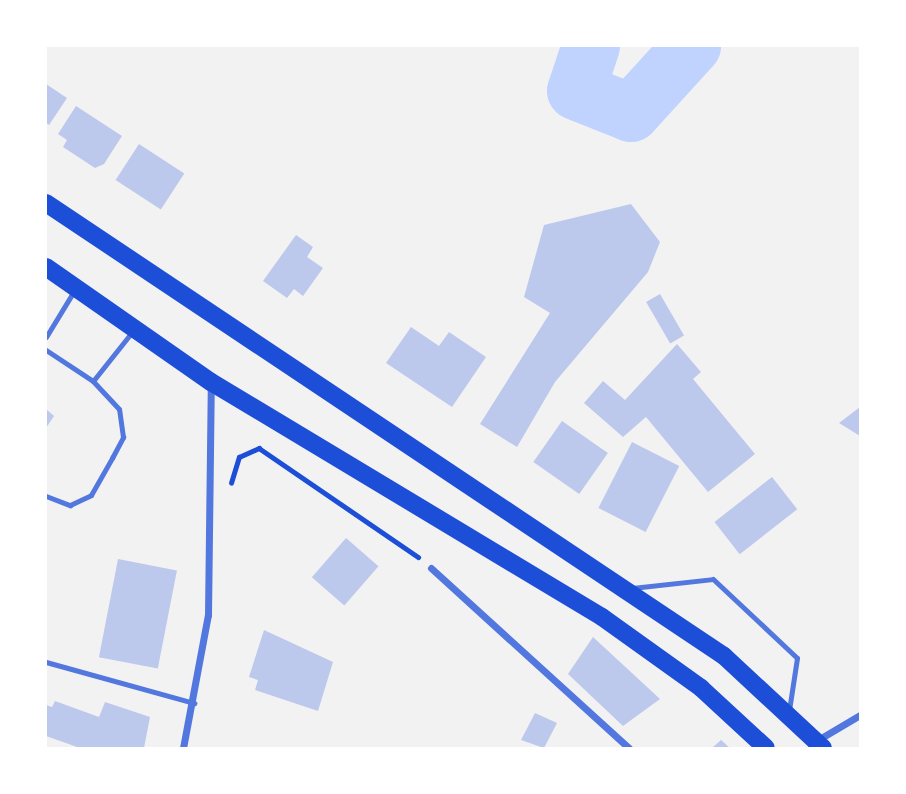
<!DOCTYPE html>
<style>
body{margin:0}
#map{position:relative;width:906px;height:794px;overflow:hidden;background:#f2f2f2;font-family:Raleway,sans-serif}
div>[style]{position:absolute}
.river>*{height:58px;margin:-29px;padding:0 29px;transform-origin:29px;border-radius:29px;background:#bfd3fe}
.building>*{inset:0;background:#bdc9ec;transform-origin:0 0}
.path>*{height:4.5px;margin:-2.25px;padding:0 2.25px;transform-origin:2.25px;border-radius:2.25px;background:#1d4ed8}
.service>*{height:5px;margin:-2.5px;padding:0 2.5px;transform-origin:2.5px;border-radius:2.5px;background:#5277de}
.minor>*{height:7px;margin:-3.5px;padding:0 3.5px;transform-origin:3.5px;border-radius:3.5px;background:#5277de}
.primary>*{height:18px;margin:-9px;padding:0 9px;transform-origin:9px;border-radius:9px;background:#1d4ed8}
span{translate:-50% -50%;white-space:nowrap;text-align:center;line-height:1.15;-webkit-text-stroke:6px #fff;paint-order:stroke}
.frame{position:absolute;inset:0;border:47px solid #fff;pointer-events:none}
</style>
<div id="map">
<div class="river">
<i style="left:591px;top:46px;width:47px;rotate:108.4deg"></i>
<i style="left:576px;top:91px;width:59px;rotate:21.8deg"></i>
<i style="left:631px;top:113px;width:91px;rotate:-47.7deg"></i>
</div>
<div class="building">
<i style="clip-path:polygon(46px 84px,67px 98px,49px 125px,46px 123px)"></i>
<i style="clip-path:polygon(76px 106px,122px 136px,104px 164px,95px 168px,63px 147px,67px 140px,58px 134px)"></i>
<i style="left:139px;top:144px;width:54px;height:43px;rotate:33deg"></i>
<i style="clip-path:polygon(631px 204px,660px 242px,648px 272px,555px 382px,517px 447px,480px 424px,550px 313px,524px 297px,544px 225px)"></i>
<i style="clip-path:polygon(296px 235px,313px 247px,307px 257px,323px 268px,303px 296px,294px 289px,287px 298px,263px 281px)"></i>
<i style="left:660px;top:294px;width:48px;height:16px;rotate:60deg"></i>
<i style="clip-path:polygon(411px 327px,439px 346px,449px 332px,486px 357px,452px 407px,386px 363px)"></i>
<i style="clip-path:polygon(677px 344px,701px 372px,693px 379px,755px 454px,708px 492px,646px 417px,623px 437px,584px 403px,603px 381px,625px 400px)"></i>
<i style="clip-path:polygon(860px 407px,860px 436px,839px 423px)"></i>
<i style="clip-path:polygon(46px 409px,54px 416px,46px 428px)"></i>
<i style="left:562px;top:421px;width:56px;height:50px;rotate:35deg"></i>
<i style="left:632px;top:442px;width:53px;height:74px;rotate:27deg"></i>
<i style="left:772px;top:477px;width:41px;height:73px;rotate:52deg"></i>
<i style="left:346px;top:538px;width:43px;height:52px;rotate:41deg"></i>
<i style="left:118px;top:559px;width:60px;height:100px;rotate:11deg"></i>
<i style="clip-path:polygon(264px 630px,333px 662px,318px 711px,255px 690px,258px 680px,249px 677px)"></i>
<i style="clip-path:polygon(593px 637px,660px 699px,623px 726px,568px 674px)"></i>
<i style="clip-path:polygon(55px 701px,99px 717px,105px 702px,150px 717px,144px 748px,80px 748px,46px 736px,46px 705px,52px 707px)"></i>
<i style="clip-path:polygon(535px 713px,557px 723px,544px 748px,521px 740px)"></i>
<i style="clip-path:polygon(721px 740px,730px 748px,712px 748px)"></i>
</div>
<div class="path">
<i style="left:231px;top:483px;width:27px;rotate:-73deg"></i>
<i style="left:239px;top:457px;width:22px;rotate:-24deg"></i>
<i style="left:259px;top:448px;width:193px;rotate:34.4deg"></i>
</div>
<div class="service">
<i style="left:46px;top:337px;width:54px;rotate:-58.7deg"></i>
<i style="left:46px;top:350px;width:56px;rotate:33.4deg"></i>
<i style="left:46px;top:496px;width:26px;rotate:21deg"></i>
<i style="left:70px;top:505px;width:23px;rotate:-25deg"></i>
<i style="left:91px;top:495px;width:43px;rotate:-60.4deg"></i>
<i style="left:112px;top:458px;width:24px;rotate:-62deg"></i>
<i style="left:123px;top:437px;width:28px;rotate:-98deg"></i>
<i style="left:119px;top:409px;width:38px;rotate:-133deg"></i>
<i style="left:93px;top:381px;width:63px;rotate:-51.5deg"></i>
<i style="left:632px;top:588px;width:81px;rotate:-6.3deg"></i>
<i style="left:713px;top:579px;width:115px;rotate:43.2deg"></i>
<i style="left:797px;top:658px;width:53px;rotate:98.7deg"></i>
<i style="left:46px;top:662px;width:154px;rotate:15.5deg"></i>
</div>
<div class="minor">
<i style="left:431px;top:568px;width:268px;rotate:42.3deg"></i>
<i style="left:816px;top:741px;width:51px;rotate:-30.6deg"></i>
<i style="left:183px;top:748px;width:135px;rotate:-79.4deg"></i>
<i style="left:208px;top:615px;width:231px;rotate:-89.3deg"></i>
</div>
<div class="primary">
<i style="left:46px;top:203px;width:815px;rotate:33.75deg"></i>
<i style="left:724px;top:656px;width:135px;rotate:42.9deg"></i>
<i style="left:46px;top:267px;width:201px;rotate:34.9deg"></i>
<i style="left:211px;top:382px;width:456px;rotate:31deg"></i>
<i style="left:602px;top:617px;width:122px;rotate:35.6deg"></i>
<i style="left:701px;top:688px;width:88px;rotate:42.7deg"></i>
</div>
<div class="frame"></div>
</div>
